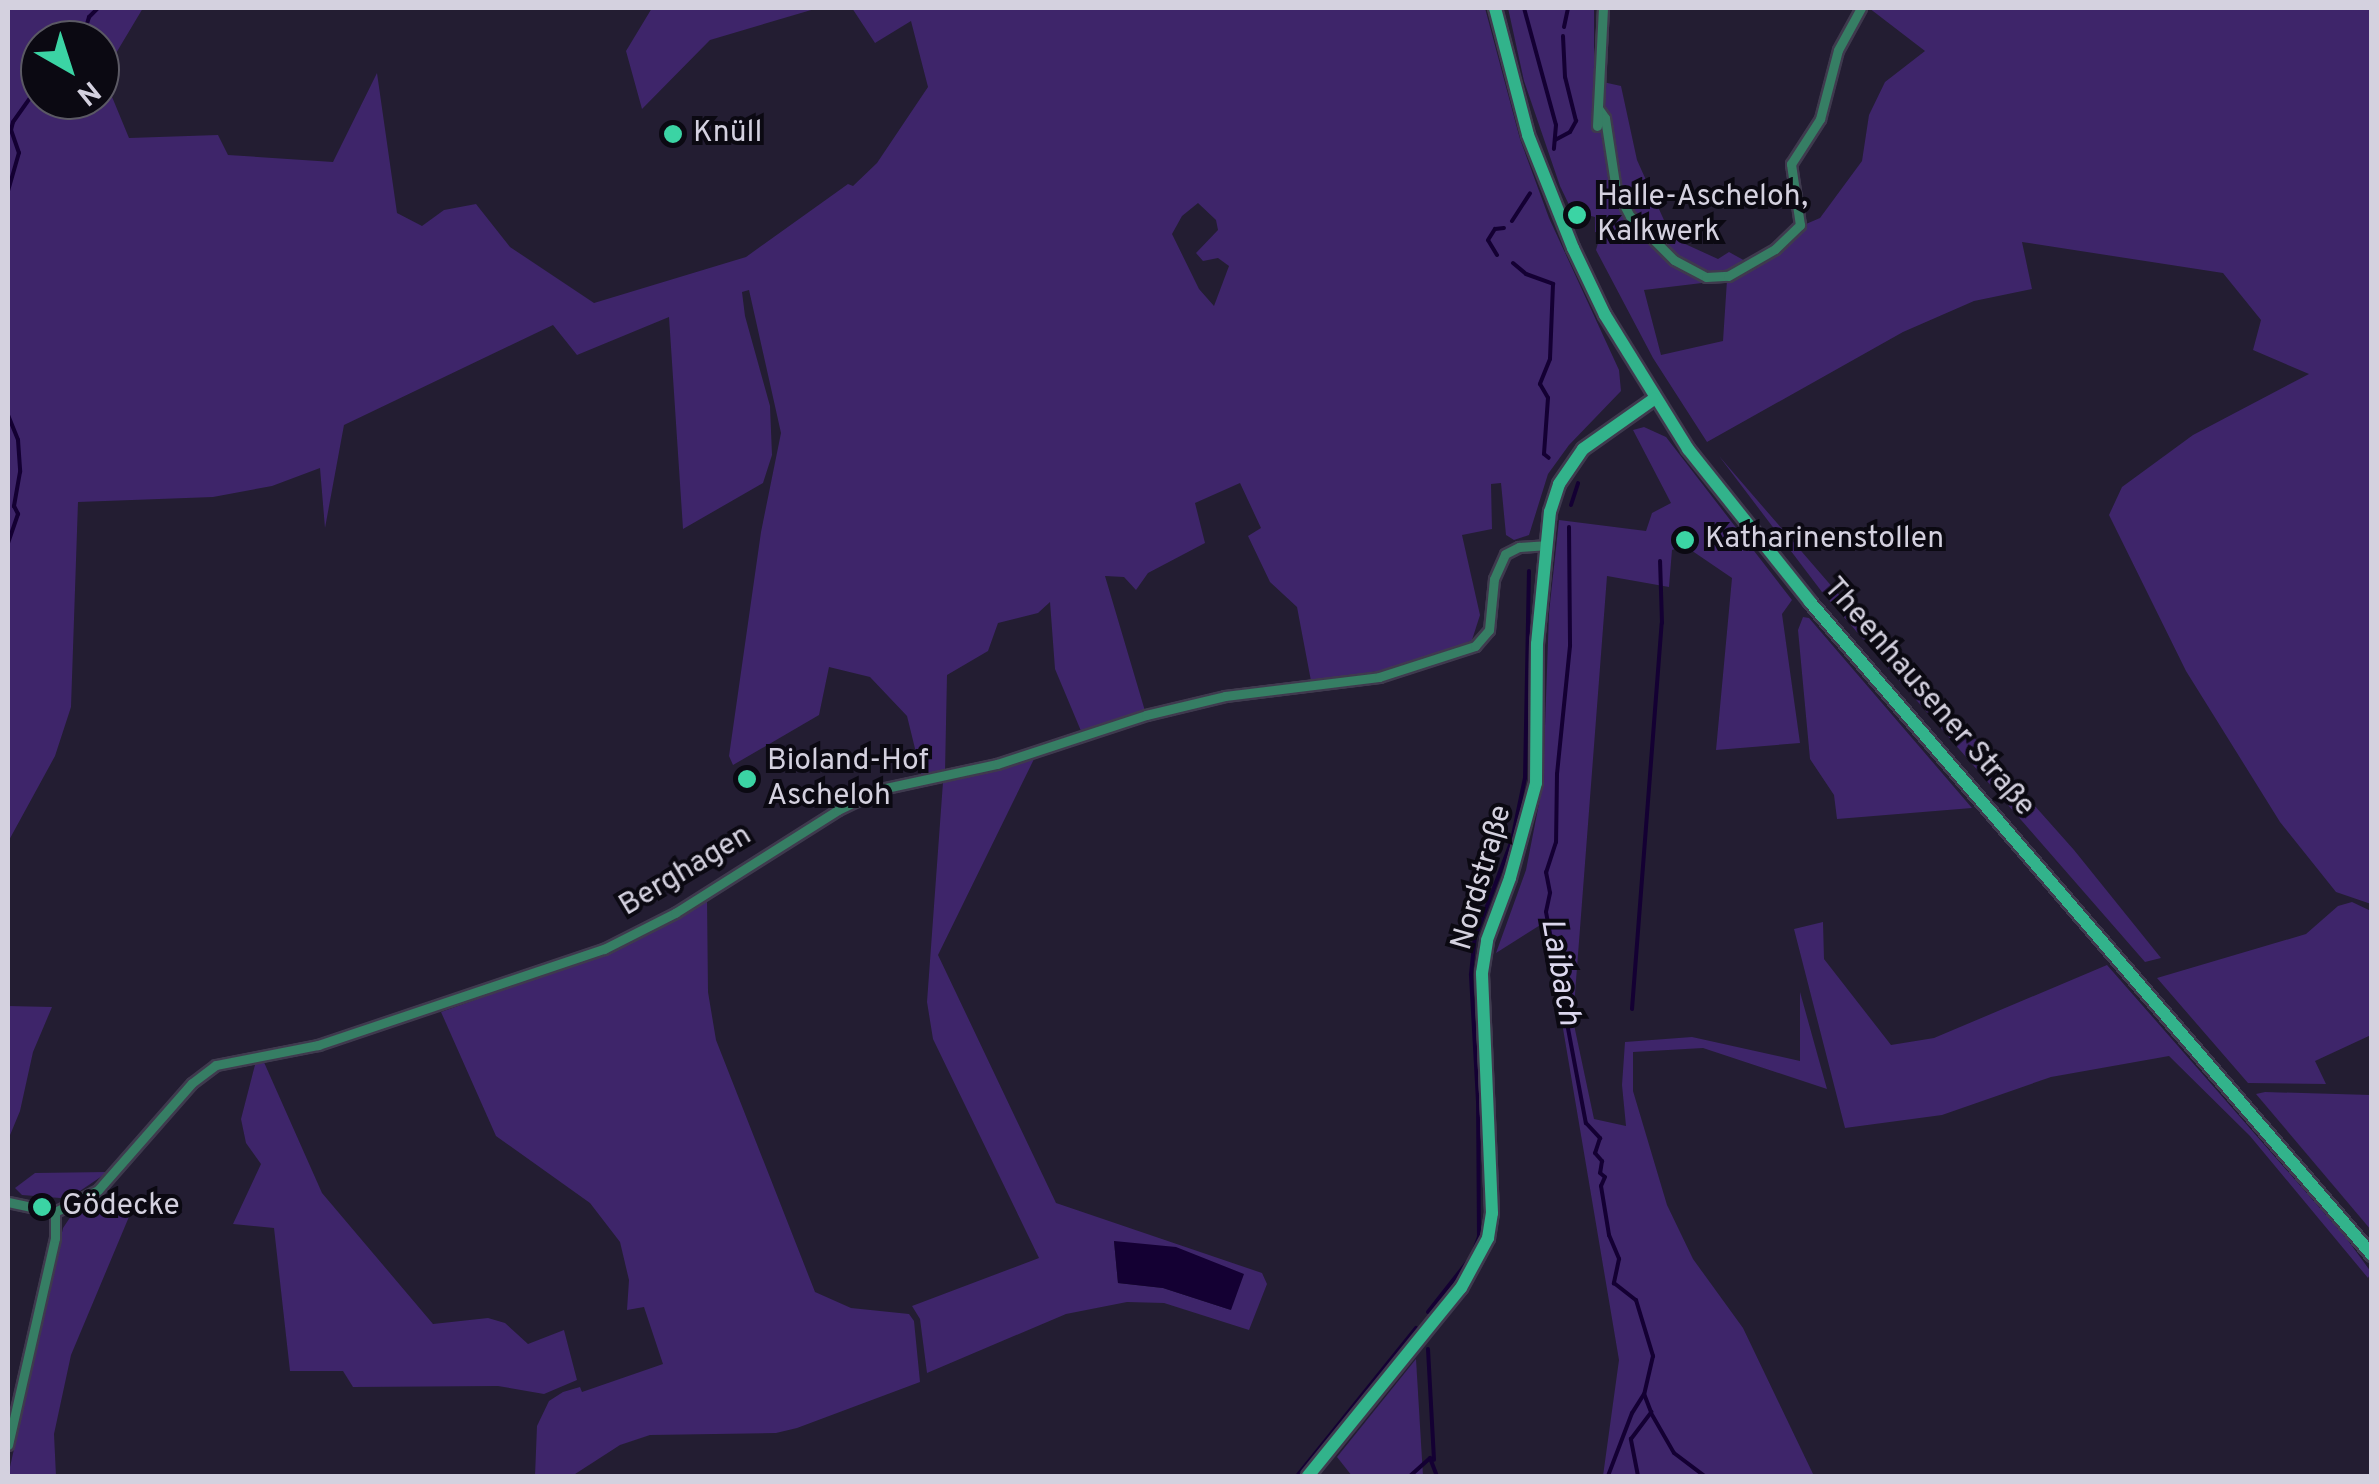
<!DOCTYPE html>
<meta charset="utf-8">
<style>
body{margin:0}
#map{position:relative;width:2379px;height:1484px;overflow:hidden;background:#231d32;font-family:Overpass,sans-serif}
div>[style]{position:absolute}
.green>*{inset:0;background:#3e256a}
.water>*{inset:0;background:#140033}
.stream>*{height:4px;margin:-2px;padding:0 2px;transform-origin:2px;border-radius:2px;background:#140033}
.roads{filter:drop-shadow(2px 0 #3f3a4e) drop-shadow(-2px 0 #3f3a4e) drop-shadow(0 2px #3f3a4e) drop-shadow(0 -2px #3f3a4e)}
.street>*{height:9px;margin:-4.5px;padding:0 4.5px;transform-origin:4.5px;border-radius:4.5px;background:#367e64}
.secondary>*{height:12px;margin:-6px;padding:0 6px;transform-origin:6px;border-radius:6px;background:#32b38b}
.dots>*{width:28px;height:28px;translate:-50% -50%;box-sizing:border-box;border:5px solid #0b0912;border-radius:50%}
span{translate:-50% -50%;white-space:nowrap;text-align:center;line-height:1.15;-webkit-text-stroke:8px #0b0912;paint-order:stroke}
.poi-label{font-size:30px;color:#d4d1df}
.left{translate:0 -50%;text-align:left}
.street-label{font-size:30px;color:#d4d1df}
.water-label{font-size:32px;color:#dcd7ee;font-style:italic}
.frame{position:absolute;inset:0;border:10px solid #d4d1df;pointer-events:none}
.north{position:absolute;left:20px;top:20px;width:100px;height:100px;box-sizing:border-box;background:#0b0912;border:2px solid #5b5964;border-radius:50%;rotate:141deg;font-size:28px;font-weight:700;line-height:40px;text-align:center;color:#d4d1df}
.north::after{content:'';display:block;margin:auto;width:35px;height:45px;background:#3bd4a4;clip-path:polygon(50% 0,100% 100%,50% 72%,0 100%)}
</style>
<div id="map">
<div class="green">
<i style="clip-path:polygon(evenodd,8px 8px,143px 8px,103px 75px,129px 138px,218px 135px,228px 155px,333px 162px,377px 73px,397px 213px,422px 226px,444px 210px,476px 204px,510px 247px,594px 303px,746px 257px,848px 184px,853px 186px,877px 163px,928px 87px,911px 21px,875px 43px,852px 8px,1485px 8px,1520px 139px,1549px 218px,1619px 370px,1621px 391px,1569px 445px,1548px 474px,1529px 535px,1514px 540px,1506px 535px,1501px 483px,1491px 484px,1492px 529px,1462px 535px,1480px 615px,1472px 640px,1454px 650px,1379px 671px,1311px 681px,1297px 607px,1270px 582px,1248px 536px,1261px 528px,1240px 483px,1195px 503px,1205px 543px,1148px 573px,1136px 590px,1124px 577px,1105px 576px,1145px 711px,1081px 731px,1055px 669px,1050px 602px,1038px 613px,998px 623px,988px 651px,947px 675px,945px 773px,922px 777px,907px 716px,870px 677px,829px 667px,819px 715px,733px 765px,729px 756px,761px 532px,781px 433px,749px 290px,742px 292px,745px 316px,770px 406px,772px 455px,763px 483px,683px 529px,669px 317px,577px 355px,553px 325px,344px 425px,325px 528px,320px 468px,272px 486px,213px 497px,78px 502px,71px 707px,55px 756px,8px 842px,8px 8px,40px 40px,100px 40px,100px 100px,40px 100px,40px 40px,8px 8px,1198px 203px,1216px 220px,1218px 230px,1196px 253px,1203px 261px,1218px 258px,1229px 266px,1214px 306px,1199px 289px,1172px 234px,1182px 216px,1198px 203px)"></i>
<i style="clip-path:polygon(652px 8px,818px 8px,710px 40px,642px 109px,626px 51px)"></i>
<i style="clip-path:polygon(evenodd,1508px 8px,1594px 8px,1594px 80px,1621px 86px,1637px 160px,1672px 238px,1718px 259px,1729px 252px,1747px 262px,1776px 251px,1806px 224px,1820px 218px,1862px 161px,1869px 115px,1885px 82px,1925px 51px,1869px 8px,2371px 8px,2371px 904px,2336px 892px,2280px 822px,2186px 671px,2109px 515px,2122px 487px,2193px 435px,2309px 374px,2253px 350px,2261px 320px,2223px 273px,2022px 242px,2032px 289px,1974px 301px,1903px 332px,1707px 442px,1653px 358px,1596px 250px,1601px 233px,1595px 232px,1595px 217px,1572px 211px,1560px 186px,1524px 81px,1508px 8px,1727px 280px,1723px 341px,1661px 355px,1644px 290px,1727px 280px)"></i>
<i style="clip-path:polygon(1644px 427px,1666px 437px,1792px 600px,1782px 614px,1800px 743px,1716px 750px,1732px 578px,1685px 546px,1672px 550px,1669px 587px,1607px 576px,1573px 1020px,1594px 1119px,1626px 1126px,1622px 1085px,1625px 1042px,1692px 1037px,1800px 1061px,1800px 992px,1827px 1089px,1703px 1048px,1633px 1052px,1633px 1091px,1667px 1205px,1693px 1259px,1743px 1328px,1814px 1476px,1603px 1476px,1619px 1360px,1545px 922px,1496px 953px,1526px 870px,1543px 783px,1549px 613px,1559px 520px,1646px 531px,1652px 513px,1671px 503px,1633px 430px)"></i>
<i style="clip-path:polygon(1719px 456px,1879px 641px,1953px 714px,2074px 850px,2161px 958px,2145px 962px,1822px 592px)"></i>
<i style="clip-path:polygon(1803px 617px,1809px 618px,1972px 808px,1837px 819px,1834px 795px,1810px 759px,1798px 630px)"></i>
<i style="clip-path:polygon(evenodd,1035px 757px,938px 955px,1056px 1203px,1262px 1273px,1267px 1284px,1249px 1330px,1164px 1303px,1127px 1302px,1066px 1314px,927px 1373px,920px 1319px,912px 1306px,1039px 1258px,933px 1039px,927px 1002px,943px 782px,1035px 757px,1114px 1241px,1231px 1310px,1163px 1288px,1118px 1283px,1114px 1241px)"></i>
<i style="clip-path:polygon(707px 898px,708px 992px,716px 1040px,815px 1292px,851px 1308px,909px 1314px,914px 1321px,920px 1382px,797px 1428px,776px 1433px,650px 1435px,620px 1445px,572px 1476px,535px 1476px,537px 1426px,549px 1401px,563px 1392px,580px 1387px,582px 1392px,663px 1364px,644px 1307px,627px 1310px,629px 1280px,620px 1242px,590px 1203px,496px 1136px,441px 1012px,605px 953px)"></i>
<i style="clip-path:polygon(2352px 902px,2371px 911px,2371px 1035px,2315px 1061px,2326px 1084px,2248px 1083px,2157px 978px,2306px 934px,2338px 906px)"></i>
<i style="clip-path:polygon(1823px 922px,1824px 959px,1891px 1045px,1934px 1038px,2107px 965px,2347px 1239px,2371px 1272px,2368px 1278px,2250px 1136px,2169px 1056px,2051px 1077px,1942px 1115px,1845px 1128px,1794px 929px)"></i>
<i style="clip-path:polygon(8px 1006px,52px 1007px,33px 1052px,20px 1111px,8px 1140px)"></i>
<i style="clip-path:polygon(263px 1060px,322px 1193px,433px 1324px,488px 1318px,505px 1323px,528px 1344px,564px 1330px,577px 1380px,544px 1394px,498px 1386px,353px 1387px,343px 1371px,290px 1371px,274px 1228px,233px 1224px,261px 1164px,246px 1143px,241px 1119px,256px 1061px)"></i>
<i style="clip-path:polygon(2265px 1092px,2371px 1095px,2371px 1230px,2256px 1094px)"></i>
<i style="clip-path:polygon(108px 1172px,74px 1195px,60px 1198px,22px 1195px,15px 1188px,35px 1173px)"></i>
<i style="clip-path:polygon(100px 1198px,131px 1212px,71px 1355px,54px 1434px,56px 1476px,8px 1476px,63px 1228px,75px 1210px)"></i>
<i style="clip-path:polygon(1416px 1359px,1423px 1476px,1352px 1476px,1337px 1457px)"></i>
</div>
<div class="water">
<i style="clip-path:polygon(1114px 1241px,1176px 1247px,1244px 1274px,1231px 1310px,1163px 1288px,1118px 1283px)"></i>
</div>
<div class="stream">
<i style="left:1524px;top:8px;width:121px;rotate:74.7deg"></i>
<i style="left:1556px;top:125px;width:24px;rotate:95deg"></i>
<i style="left:1564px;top:27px;width:19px;rotate:-78deg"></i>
<i style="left:82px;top:40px;width:24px;rotate:-73deg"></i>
<i style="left:89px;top:17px;width:13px;rotate:-45deg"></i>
<i style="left:1555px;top:140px;width:17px;rotate:-28deg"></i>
<i style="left:1570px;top:132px;width:13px;rotate:-61deg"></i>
<i style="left:1576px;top:121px;width:45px;rotate:-104deg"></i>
<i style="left:1565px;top:77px;width:41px;rotate:-92.8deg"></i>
<i style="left:8px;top:191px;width:40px;rotate:-74deg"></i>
<i style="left:19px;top:153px;width:24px;rotate:-109deg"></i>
<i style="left:11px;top:130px;width:8px;rotate:-76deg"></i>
<i style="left:13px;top:122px;width:47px;rotate:-54.6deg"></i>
<i style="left:1512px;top:221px;width:33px;rotate:-57deg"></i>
<i style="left:1497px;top:255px;width:17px;rotate:-121deg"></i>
<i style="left:1488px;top:240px;width:13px;rotate:-58deg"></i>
<i style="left:1495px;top:229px;width:9px;rotate:-6deg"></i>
<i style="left:1513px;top:263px;width:17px;rotate:40deg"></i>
<i style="left:1526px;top:274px;width:29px;rotate:20deg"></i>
<i style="left:1553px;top:284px;width:75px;rotate:92.3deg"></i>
<i style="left:1550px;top:359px;width:27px;rotate:112deg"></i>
<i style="left:1540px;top:384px;width:16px;rotate:60deg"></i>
<i style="left:1548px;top:398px;width:56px;rotate:94.1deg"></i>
<i style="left:1544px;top:454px;width:6px;rotate:39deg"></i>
<i style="left:8px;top:415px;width:27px;rotate:68deg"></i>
<i style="left:18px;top:440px;width:32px;rotate:86deg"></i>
<i style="left:20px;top:472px;width:35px;rotate:100deg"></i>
<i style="left:14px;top:506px;width:9px;rotate:63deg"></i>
<i style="left:18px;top:514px;width:31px;rotate:109deg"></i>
<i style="left:1571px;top:505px;width:23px;rotate:-72deg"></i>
<i style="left:1569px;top:527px;width:119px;rotate:89.5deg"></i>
<i style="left:1570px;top:646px;width:129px;rotate:95.8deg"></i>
<i style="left:1557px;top:774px;width:68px;rotate:90.8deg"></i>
<i style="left:1556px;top:842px;width:32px;rotate:108deg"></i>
<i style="left:1546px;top:872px;width:21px;rotate:79deg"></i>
<i style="left:1550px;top:893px;width:19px;rotate:102deg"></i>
<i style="left:1546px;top:912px;width:215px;rotate:79.3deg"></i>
<i style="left:1586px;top:1123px;width:21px;rotate:47deg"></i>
<i style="left:1600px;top:1138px;width:16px;rotate:108deg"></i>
<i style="left:1595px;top:1153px;width:11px;rotate:49deg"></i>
<i style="left:1602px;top:1161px;width:12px;rotate:99deg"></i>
<i style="left:1600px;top:1173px;width:6px;rotate:39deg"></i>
<i style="left:1605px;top:1177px;width:10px;rotate:114deg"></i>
<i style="left:1601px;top:1186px;width:50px;rotate:80.7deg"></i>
<i style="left:1609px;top:1235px;width:26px;rotate:67deg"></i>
<i style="left:1619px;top:1259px;width:25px;rotate:102deg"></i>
<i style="left:1614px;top:1283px;width:28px;rotate:38deg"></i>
<i style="left:1636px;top:1300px;width:59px;rotate:73.1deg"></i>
<i style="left:1653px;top:1356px;width:39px;rotate:103deg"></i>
<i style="left:1644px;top:1394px;width:22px;rotate:122deg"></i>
<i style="left:1632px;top:1413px;width:67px;rotate:110.9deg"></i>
<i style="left:1632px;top:1009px;width:387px;rotate:-85.6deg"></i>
<i style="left:1662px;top:623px;width:62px;rotate:-91.8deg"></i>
<i style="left:1428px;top:1312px;width:71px;rotate:-51.8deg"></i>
<i style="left:1472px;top:1256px;width:20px;rotate:-70deg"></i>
<i style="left:1479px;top:1237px;width:136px;rotate:-90.4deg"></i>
<i style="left:1478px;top:1101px;width:127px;rotate:-93.2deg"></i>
<i style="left:1471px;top:974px;width:36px;rotate:-84deg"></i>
<i style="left:1475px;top:938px;width:105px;rotate:-69.3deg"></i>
<i style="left:1512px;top:840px;width:63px;rotate:-78.2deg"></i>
<i style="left:1525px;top:778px;width:207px;rotate:-88.9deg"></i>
<i style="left:1428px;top:1349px;width:111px;rotate:86.9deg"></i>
<i style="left:1651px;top:1413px;width:46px;rotate:60.1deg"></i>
<i style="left:1674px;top:1453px;width:38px;rotate:37deg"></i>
<i style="left:1297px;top:1476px;width:190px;rotate:-51.2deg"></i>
<i style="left:1410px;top:1476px;width:27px;rotate:-42deg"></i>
<i style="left:1430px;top:1458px;width:19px;rotate:69deg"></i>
<i style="left:1539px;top:1476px;width:31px"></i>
<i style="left:1638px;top:1476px;width:38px;rotate:-101deg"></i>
<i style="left:1631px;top:1439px;width:34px;rotate:-53deg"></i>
<i style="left:1651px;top:1412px;width:19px;rotate:-111deg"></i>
</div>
<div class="roads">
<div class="street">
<i style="left:1598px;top:108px;width:12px;rotate:55deg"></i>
<i style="left:1605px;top:118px;width:73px;rotate:81.3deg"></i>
<i style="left:1616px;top:190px;width:30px;rotate:62deg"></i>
<i style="left:1630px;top:216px;width:62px;rotate:45deg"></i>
<i style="left:1674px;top:260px;width:36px;rotate:28deg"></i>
<i style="left:1706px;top:277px;width:22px;rotate:-3deg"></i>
<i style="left:1728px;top:276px;width:54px;rotate:-29.9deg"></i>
<i style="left:1775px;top:249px;width:35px;rotate:-44deg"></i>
<i style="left:1800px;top:225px;width:62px;rotate:-98.4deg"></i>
<i style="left:1791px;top:164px;width:54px;rotate:-57.2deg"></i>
<i style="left:1820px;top:119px;width:71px;rotate:-75.4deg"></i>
<i style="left:1838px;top:50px;width:48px;rotate:-61.3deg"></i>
<i style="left:1597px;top:126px;width:118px;rotate:-87.1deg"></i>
<i style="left:8px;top:1202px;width:48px;rotate:12deg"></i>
<i style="left:55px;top:1212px;width:48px;rotate:-27.1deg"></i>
<i style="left:98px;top:1190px;width:142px;rotate:-48.7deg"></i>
<i style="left:192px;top:1083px;width:30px;rotate:-37deg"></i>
<i style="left:216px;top:1065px;width:104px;rotate:-11.1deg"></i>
<i style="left:318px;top:1045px;width:302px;rotate:-18.6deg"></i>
<i style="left:604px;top:949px;width:80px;rotate:-26.9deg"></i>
<i style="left:675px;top:913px;width:193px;rotate:-32.3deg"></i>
<i style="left:838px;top:810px;width:48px;rotate:-26deg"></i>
<i style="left:881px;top:789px;width:119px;rotate:-12.2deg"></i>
<i style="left:997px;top:764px;width:157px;rotate:-18.2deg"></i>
<i style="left:1146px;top:715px;width:81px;rotate:-13.5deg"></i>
<i style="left:1225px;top:696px;width:155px;rotate:-7deg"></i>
<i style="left:1379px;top:677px;width:101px;rotate:-17.9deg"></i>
<i style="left:1475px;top:646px;width:21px;rotate:-49deg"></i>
<i style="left:1489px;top:630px;width:51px;rotate:-84.4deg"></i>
<i style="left:1494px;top:579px;width:27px;rotate:-66deg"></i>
<i style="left:1505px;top:554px;width:16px;rotate:-27deg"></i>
<i style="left:1519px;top:547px;width:26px;rotate:-4deg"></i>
<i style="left:8px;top:1445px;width:212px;rotate:-77.2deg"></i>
<i style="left:55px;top:1238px;width:26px;rotate:-90deg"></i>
</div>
<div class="secondary">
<i style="left:1495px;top:8px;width:131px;rotate:75.4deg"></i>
<i style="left:1528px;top:135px;width:122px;rotate:68.3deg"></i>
<i style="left:1573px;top:248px;width:74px;rotate:64.5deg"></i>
<i style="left:1605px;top:315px;width:158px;rotate:58.2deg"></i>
<i style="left:1688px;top:449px;width:196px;rotate:51.4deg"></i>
<i style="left:1810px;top:602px;width:862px;rotate:49.28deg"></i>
<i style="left:1308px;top:1476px;width:242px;rotate:-50.9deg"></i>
<i style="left:1461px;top:1288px;width:57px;rotate:-61.6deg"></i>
<i style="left:1488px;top:1238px;width:25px;rotate:-81deg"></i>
<i style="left:1492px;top:1213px;width:240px;rotate:-92.4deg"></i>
<i style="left:1482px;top:973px;width:33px;rotate:-81deg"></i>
<i style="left:1487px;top:940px;width:66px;rotate:-69.6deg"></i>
<i style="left:1510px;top:878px;width:98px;rotate:-74.7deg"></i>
<i style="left:1536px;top:783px;width:139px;rotate:-89.6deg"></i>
<i style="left:1537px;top:644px;width:133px;rotate:-84.4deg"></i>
<i style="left:1550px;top:512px;width:29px;rotate:-72deg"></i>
<i style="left:1559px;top:484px;width:42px;rotate:-55.6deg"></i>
<i style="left:1583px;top:449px;width:87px;rotate:-35.2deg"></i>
</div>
</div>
<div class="dots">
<i style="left:673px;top:134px;background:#3bd4a4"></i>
<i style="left:1577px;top:215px;background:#3bd4a4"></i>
<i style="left:1685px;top:540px;background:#3bd4a4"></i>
<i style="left:747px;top:779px;background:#3bd4a4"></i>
<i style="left:42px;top:1207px;background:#3bd4a4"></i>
</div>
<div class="poi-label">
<span class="left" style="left:693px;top:134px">Knüll</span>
<span class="left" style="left:1597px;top:215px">Halle-Ascheloh,<br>Kalkwerk</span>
<span class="left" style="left:1705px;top:540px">Katharinenstollen</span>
<span class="left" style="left:767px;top:779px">Bioland-Hof<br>Ascheloh</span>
<span class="left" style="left:62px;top:1207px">Gödecke</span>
</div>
<div class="street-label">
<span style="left:1928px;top:698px;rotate:49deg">Theenhausener Straße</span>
<span style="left:686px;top:872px;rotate:-31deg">Berghagen</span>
<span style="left:1483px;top:878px;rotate:-74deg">Nordstraße</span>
</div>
<div class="water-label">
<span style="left:1559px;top:972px;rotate:80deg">Laibach</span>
</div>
<div class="frame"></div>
<div class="north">N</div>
</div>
